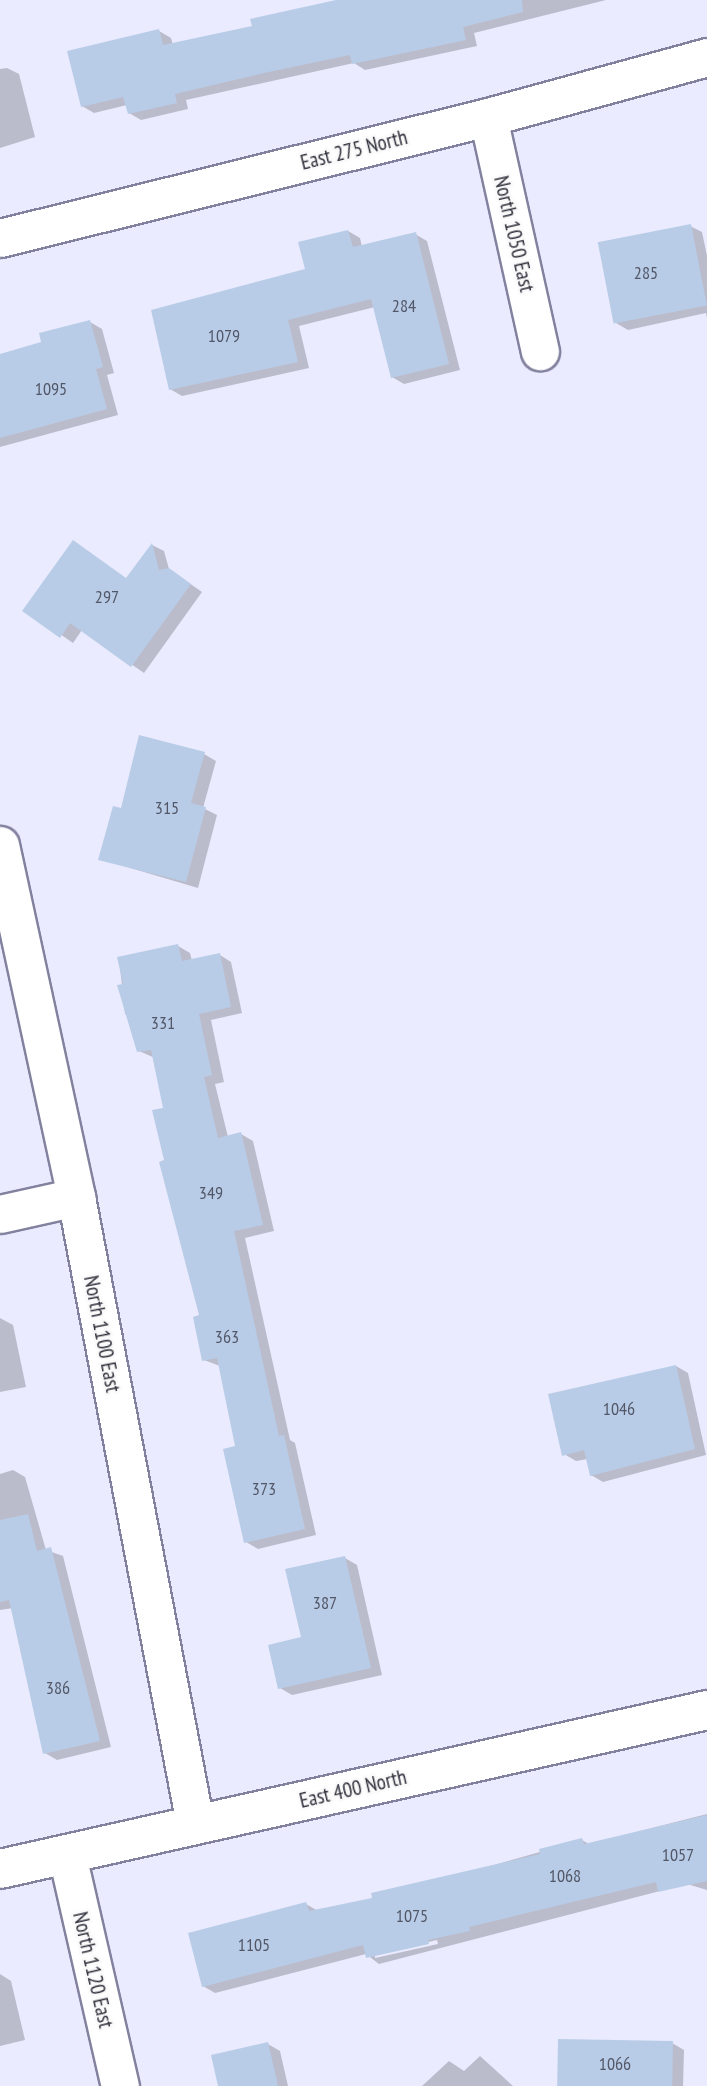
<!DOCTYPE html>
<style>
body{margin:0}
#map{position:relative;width:707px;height:2086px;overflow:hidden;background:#eaebfe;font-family:"PT Sans Narrow",sans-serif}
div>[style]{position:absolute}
.shadow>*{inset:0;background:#0003}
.building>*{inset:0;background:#b9cce7;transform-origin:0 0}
.roads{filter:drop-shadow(2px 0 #82829f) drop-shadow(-2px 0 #82829f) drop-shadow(0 2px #82829f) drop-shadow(0 -2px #82829f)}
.minor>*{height:37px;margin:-18.5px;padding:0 18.5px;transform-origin:18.5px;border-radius:18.5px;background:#fff}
.tertiary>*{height:38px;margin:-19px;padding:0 19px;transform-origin:19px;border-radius:19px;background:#fff}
span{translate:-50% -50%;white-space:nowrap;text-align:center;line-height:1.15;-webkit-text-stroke:5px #fafafa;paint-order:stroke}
.number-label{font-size:18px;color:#525767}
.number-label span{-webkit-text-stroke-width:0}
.street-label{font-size:21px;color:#30303c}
</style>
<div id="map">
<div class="shadow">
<i style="clip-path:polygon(344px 0,606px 0,474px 33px,477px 46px,365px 70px,354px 63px,186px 100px,188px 109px,141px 120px,129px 113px,127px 105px,94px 113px,82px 106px,159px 31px,171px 38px,173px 45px,254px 28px)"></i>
<i style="clip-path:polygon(7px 68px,19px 74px,35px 137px,0 148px,0 69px)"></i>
<i style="clip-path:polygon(690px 226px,702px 232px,707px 256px,707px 318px,706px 313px,628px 330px,616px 323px)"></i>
<i style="clip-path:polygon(348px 231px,360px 238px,362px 247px,415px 234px,427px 241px,460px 370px,404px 384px,392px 377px,375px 307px,299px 326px,309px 368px,182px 396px,170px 389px)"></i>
<i style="clip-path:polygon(90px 322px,102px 329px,114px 373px,107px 375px,118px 415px,0 447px,0 355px,43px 343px)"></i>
<i style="clip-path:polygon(152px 545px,164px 551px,169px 569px,202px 592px,144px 673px,82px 630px,73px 643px,25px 610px,128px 579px)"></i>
<i style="clip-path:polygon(204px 754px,216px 761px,203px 808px,217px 815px,198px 888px,100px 859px)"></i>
<i style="clip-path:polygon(178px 946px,190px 953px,192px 961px,220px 955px,231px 962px,242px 1013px,211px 1020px,224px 1082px,215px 1084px,228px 1137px,241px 1134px,253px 1141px,274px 1231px,245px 1238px,290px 1440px,295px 1443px,316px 1535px,258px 1549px,246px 1542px,237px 1447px,220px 1366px,204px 1360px,201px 1317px,166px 1161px,165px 1109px,155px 1058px,139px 1051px,132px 1018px,125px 1014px,119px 958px)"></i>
<i style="clip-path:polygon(0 1318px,13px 1325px,26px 1387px,0 1392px)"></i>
<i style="clip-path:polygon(676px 1366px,688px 1373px,706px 1455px,603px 1482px,591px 1475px,588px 1459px,576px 1461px,564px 1454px)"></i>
<i style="clip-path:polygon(13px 1470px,25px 1477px,46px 1550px,63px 1556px,111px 1747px,57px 1760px,45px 1753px,13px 1608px,0 1610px,0 1474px)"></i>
<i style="clip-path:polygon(345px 1558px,357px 1565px,382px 1675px,292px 1695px,280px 1688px)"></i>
<i style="clip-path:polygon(evenodd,707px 1814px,707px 1890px,687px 1884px,379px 1964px,366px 1954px,215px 1993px,203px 1986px,306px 1904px,318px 1911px,374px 1899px,582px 1840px,589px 1844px,707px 1814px,437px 1940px,438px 1944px,375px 1958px,375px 1955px,437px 1940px)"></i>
<i style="clip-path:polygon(0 1974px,11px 1981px,25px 2040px,0 2046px)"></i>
<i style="clip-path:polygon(672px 2043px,684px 2050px,683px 2086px,558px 2086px)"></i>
<i style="clip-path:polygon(268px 2044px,280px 2051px,288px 2086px,221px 2086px)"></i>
<i style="clip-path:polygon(480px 2056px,513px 2086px,422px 2086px,449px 2061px,464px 2071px)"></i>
</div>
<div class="building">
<i style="clip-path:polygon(336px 0,522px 0,523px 12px,463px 27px,466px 40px,352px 64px,350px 55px,264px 73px,175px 94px,177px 103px,128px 114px,123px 97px,81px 107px,67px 51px,159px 29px,163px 45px,252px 26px,250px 19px)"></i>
<i style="left:691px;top:224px;width:83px;height:95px;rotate:79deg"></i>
<i style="clip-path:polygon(348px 230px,353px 247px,416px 232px,449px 364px,391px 378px,371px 299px,288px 320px,298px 362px,169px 390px,151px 310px,305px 269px,298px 242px)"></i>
<i style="clip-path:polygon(90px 320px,103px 367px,96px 369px,107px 409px,0 438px,0 354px,41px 342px,39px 333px)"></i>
<i style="clip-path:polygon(73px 540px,126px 578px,152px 543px,159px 570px,169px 568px,191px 584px,131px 667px,70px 623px,60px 638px,22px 611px)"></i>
<i style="clip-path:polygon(139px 735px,205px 752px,191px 803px,206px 807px,186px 882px,98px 860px,113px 806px,121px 808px)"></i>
<i style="clip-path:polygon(178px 944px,182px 961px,220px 953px,231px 1007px,199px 1014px,212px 1075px,204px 1077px,218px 1138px,241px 1132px,263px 1225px,234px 1231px,279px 1436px,284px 1435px,305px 1529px,244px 1543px,223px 1449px,235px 1446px,217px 1358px,202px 1361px,193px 1317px,199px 1315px,159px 1162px,164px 1160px,152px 1110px,163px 1108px,151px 1050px,137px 1052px,117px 985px,123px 984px,117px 957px)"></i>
<i style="clip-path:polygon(676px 1365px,695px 1449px,590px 1476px,584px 1450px,562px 1456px,548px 1394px)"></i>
<i style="clip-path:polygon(28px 1514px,37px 1551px,51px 1547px,100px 1741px,43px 1754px,9px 1600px,0 1602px,0 1520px)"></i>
<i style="clip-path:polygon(345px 1556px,371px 1668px,278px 1689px,268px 1645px,301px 1637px,285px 1569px)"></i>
<i style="clip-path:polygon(707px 1815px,707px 1881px,658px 1892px,656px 1882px,469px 1927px,470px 1931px,428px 1940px,429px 1944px,366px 1958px,363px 1945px,202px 1987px,188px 1933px,306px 1902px,309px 1911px,372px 1898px,371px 1893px,540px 1854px,539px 1849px,582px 1838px,584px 1844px)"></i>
<i style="left:558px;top:2039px;width:115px;height:47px;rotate:1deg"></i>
<i style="clip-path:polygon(268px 2042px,278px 2086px,218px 2086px,211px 2055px)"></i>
</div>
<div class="roads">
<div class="minor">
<i style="left:488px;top:117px;width:240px;rotate:77.5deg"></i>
<i style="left:0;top:238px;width:503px;rotate:-13.93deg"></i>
<i style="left:488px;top:117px;width:227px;rotate:-15.3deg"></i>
<i style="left:0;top:845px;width:360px;rotate:77.8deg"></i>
<i style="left:76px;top:1197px;width:638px;rotate:79.25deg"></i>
<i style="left:0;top:1214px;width:78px;rotate:-12.6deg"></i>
<i style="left:67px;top:1855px;width:237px;rotate:77.1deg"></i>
</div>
<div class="tertiary">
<i style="left:0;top:1869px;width:725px;rotate:-12.67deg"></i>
</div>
</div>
<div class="number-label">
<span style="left:646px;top:273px">285</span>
<span style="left:404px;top:306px">284</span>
<span style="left:224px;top:336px">1079</span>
<span style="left:51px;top:389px">1095</span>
<span style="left:107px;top:597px">297</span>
<span style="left:167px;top:808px">315</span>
<span style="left:163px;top:1023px">331</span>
<span style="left:211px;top:1193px">349</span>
<span style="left:227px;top:1337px">363</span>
<span style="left:619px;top:1409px">1046</span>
<span style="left:264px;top:1489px">373</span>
<span style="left:325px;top:1603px">387</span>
<span style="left:58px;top:1688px">386</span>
<span style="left:678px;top:1855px">1057</span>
<span style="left:565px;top:1876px">1068</span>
<span style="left:412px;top:1916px">1075</span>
<span style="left:254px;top:1945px">1105</span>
<span style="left:615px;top:2064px">1066</span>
</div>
<div class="street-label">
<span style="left:354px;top:150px;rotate:-14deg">East 275 North</span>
<span style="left:514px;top:234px;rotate:77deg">North 1050 East</span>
<span style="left:102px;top:1334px;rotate:79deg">North 1100 East</span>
<span style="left:353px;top:1789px;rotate:-13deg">East 400 North</span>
<span style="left:93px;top:1970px;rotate:77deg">North 1120 East</span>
</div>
</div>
